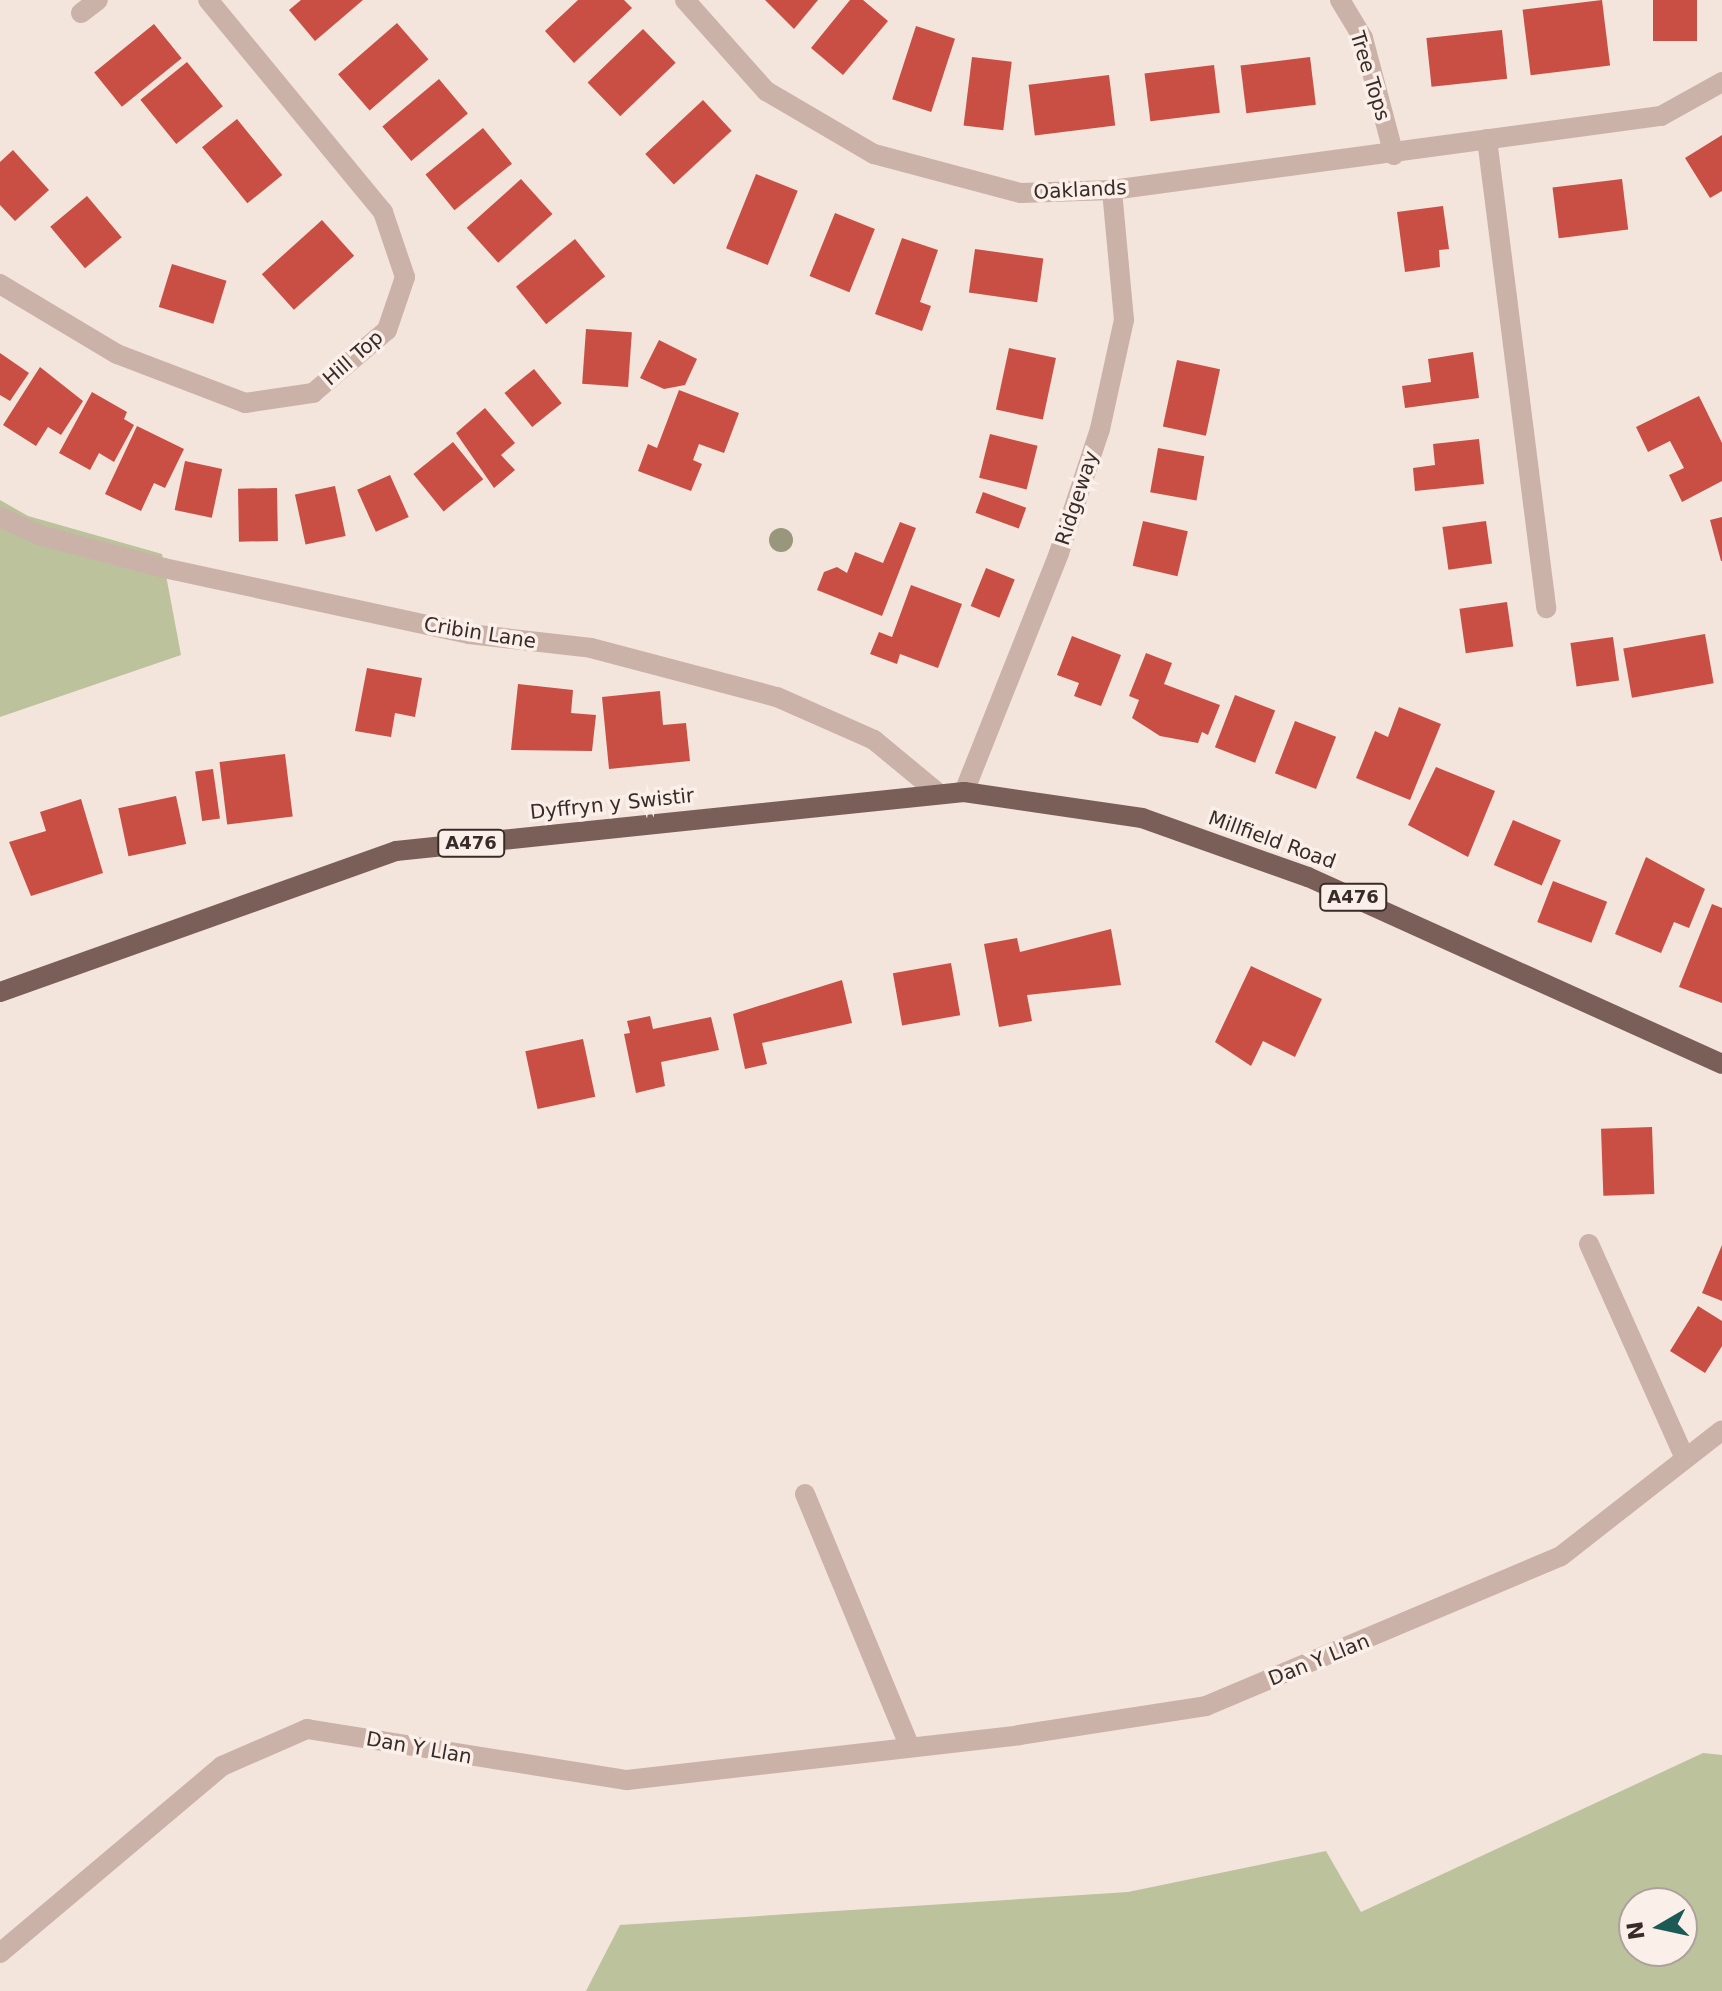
<!DOCTYPE html>
<style>
body{margin:0}
#map{position:relative;width:1722px;height:1991px;overflow:hidden;background:#f3e4dc;font-family:"DejaVu Sans",sans-serif}
div>[style]{position:absolute}
.green>*{inset:0;background:#bbc29c}
.building>*{inset:0;background:#c94f44;transform-origin:0 0}
.service>*{height:20px;margin:-10px;padding:0 10px;transform-origin:10px;border-radius:10px;background:#cbb2a8}
.minor>*{height:20px;margin:-10px;padding:0 10px;transform-origin:10px;border-radius:10px;background:#cbb2a8}
.primary>*{height:20px;margin:-10px;padding:0 10px;transform-origin:10px;border-radius:10px;background:#7a5f59}
.trees>*{width:24px;height:24px;margin:-12px;border-radius:50%;background:#98967b}
span{translate:-50% -50%;white-space:nowrap;text-align:center;line-height:1.15;-webkit-text-stroke:7px #faefe9;paint-order:stroke}
.shield-label span{padding:2px 6px;background:#faefe9;border:2px solid;border-radius:6px;-webkit-text-stroke-width:0}
.shield-label{font-size:18px;color:#382b28;font-weight:700}
.street-label{font-size:20px;color:#382b28}
.north{position:absolute;left:1618px;top:1887px;width:80px;height:80px;box-sizing:border-box;background:#faefe9;border:2px solid #aca19c;border-radius:50%;rotate:261deg;font-size:22px;font-weight:700;line-height:32px;text-align:center;color:#382b28}
.north::after{content:'';display:block;margin:auto;width:28px;height:36px;background:#1c5a55;clip-path:polygon(50% 0,100% 100%,50% 72%,0 100%)}
</style>
<div id="map">
<div class="green">
<i style="clip-path:polygon(0 500px,28px 516px,162px 554px,181px 655px,0 717px)"></i>
<i style="clip-path:polygon(evenodd,1703px 1753px,1722px 1755px,1722px 1991px,586px 1991px,620px 1925px,1128px 1892px,1326px 1851px,1361px 1912px,1703px 1753px,1682px 1903px,1682px 1951px,1634px 1951px,1634px 1903px,1682px 1903px)"></i>
</div>
<div class="building">
<i style="clip-path:polygon(301px 0,363px 0,315px 41px,289px 10px)"></i>
<i style="clip-path:polygon(578px 0,624px 0,632px 8px,574px 63px,545px 31px)"></i>
<i style="clip-path:polygon(765px 0,818px 0,794px 29px)"></i>
<i style="clip-path:polygon(850px 0,863px 0,888px 21px,843px 75px,811px 48px)"></i>
<i style="left:1602px;top:0;width:66px;height:80px;rotate:83deg"></i>
<i style="left:1653px;top:0;width:44px;height:41px"></i>
<i style="left:397px;top:23px;width:48px;height:78px;rotate:49deg"></i>
<i style="left:154px;top:24px;width:44px;height:77px;rotate:51deg"></i>
<i style="left:916px;top:26px;width:41px;height:77px;rotate:18deg"></i>
<i style="left:643px;top:29px;width:47px;height:77px;rotate:46deg"></i>
<i style="left:1502px;top:30px;width:49px;height:76px;rotate:84deg"></i>
<i style="left:972px;top:57px;width:40px;height:69px;rotate:7deg"></i>
<i style="left:1310px;top:57px;width:48px;height:70px;rotate:83deg"></i>
<i style="left:187px;top:62px;width:57px;height:60px;rotate:51deg"></i>
<i style="left:1214px;top:65px;width:48px;height:70px;rotate:83deg"></i>
<i style="left:1109px;top:75px;width:51px;height:81px;rotate:83deg"></i>
<i style="left:439px;top:79px;width:45px;height:74px;rotate:50deg"></i>
<i style="left:703px;top:100px;width:42px;height:79px;rotate:47deg"></i>
<i style="left:237px;top:119px;width:72px;height:45px;rotate:51deg"></i>
<i style="left:483px;top:128px;width:46px;height:74px;rotate:51deg"></i>
<i style="clip-path:polygon(1722px 135px,1722px 191px,1710px 198px,1685px 158px)"></i>
<i style="clip-path:polygon(13px 150px,49px 190px,15px 221px,0 205px,0 162px)"></i>
<i style="left:756px;top:174px;width:45px;height:80px;rotate:22deg"></i>
<i style="left:521px;top:179px;width:47px;height:73px;rotate:48deg"></i>
<i style="left:1622px;top:179px;width:51px;height:70px;rotate:83deg"></i>
<i style="left:87px;top:196px;width:54px;height:48px;rotate:50deg"></i>
<i style="clip-path:polygon(1443px 206px,1449px 249px,1439px 250px,1440px 267px,1405px 272px,1397px 212px)"></i>
<i style="left:835px;top:213px;width:43px;height:68px;rotate:22deg"></i>
<i style="left:322px;top:220px;width:48px;height:81px;rotate:48deg"></i>
<i style="clip-path:polygon(902px 238px,938px 250px,920px 302px,931px 306px,922px 331px,875px 314px)"></i>
<i style="left:575px;top:239px;width:48px;height:76px;rotate:51deg"></i>
<i style="left:975px;top:249px;width:69px;height:44px;rotate:8deg"></i>
<i style="left:172px;top:264px;width:57px;height:45px;rotate:17deg"></i>
<i style="left:586px;top:329px;width:46px;height:55px;rotate:4deg"></i>
<i style="clip-path:polygon(659px 340px,697px 359px,685px 385px,664px 389px,640px 378px)"></i>
<i style="left:1009px;top:348px;width:48px;height:63px;rotate:12deg"></i>
<i style="clip-path:polygon(1473px 352px,1479px 398px,1405px 408px,1402px 386px,1431px 382px,1428px 359px)"></i>
<i style="clip-path:polygon(0 353px,29px 373px,10px 401px,0 395px)"></i>
<i style="left:1177px;top:360px;width:44px;height:68px;rotate:12deg"></i>
<i style="clip-path:polygon(40px 367px,83px 401px,61px 435px,48px 427px,36px 446px,3px 425px)"></i>
<i style="left:534px;top:369px;width:44px;height:38px;rotate:51deg"></i>
<i style="clip-path:polygon(679px 390px,739px 413px,724px 453px,699px 444px,693px 460px,702px 464px,691px 491px,638px 471px,648px 444px,657px 448px)"></i>
<i style="clip-path:polygon(92px 392px,127px 412px,124px 419px,134px 425px,114px 462px,99px 453px,90px 470px,59px 453px)"></i>
<i style="clip-path:polygon(1699px 396px,1722px 443px,1722px 481px,1682px 502px,1669px 475px,1684px 468px,1670px 441px,1648px 452px,1636px 427px)"></i>
<i style="clip-path:polygon(485px 408px,515px 443px,501px 455px,515px 470px,494px 488px,456px 433px)"></i>
<i style="clip-path:polygon(137px 426px,184px 449px,165px 488px,154px 483px,141px 511px,105px 494px)"></i>
<i style="left:990px;top:434px;width:49px;height:45px;rotate:14deg"></i>
<i style="clip-path:polygon(1479px 439px,1484px 484px,1415px 491px,1413px 468px,1435px 465px,1433px 444px)"></i>
<i style="left:453px;top:442px;width:48px;height:51px;rotate:51deg"></i>
<i style="left:1158px;top:448px;width:47px;height:45px;rotate:10deg"></i>
<i style="left:185px;top:461px;width:38px;height:50px;rotate:12deg"></i>
<i style="left:390px;top:475px;width:46px;height:36px;rotate:66deg"></i>
<i style="left:335px;top:486px;width:51px;height:41px;rotate:78deg"></i>
<i style="left:277px;top:488px;width:53px;height:39px;rotate:89deg"></i>
<i style="left:983px;top:492px;width:46px;height:22px;rotate:20deg"></i>
<i style="clip-path:polygon(1722px 517px,1722px 561px,1721px 561px,1710px 520px)"></i>
<i style="left:1143px;top:521px;width:46px;height:46px;rotate:13deg"></i>
<i style="left:1486px;top:521px;width:43px;height:44px;rotate:82deg"></i>
<i style="clip-path:polygon(900px 522px,916px 528px,882px 616px,817px 590px,824px 572px,837px 567px,847px 573px,855px 552px,883px 563px)"></i>
<i style="left:986px;top:568px;width:31px;height:41px;rotate:22deg"></i>
<i style="clip-path:polygon(911px 585px,962px 604px,938px 668px,900px 654px,897px 664px,870px 654px,879px 632px,892px 637px)"></i>
<i style="left:1507px;top:602px;width:45px;height:48px;rotate:82deg"></i>
<i style="left:1705px;top:634px;width:50px;height:83px;rotate:80deg"></i>
<i style="clip-path:polygon(1072px 636px,1121px 655px,1101px 706px,1074px 696px,1079px 683px,1057px 675px)"></i>
<i style="left:1613px;top:637px;width:44px;height:43px;rotate:82deg"></i>
<i style="clip-path:polygon(1146px 653px,1172px 663px,1164px 684px,1220px 705px,1208px 735px,1202px 732px,1198px 743px,1160px 736px,1132px 718px,1139px 700px,1129px 696px)"></i>
<i style="clip-path:polygon(367px 668px,422px 678px,415px 717px,395px 713px,391px 737px,355px 731px)"></i>
<i style="clip-path:polygon(518px 684px,573px 690px,571px 713px,596px 715px,592px 751px,511px 750px)"></i>
<i style="clip-path:polygon(660px 691px,663px 725px,686px 723px,690px 761px,609px 769px,602px 697px)"></i>
<i style="left:1235px;top:695px;width:43px;height:56px;rotate:21deg"></i>
<i style="clip-path:polygon(1399px 707px,1441px 724px,1410px 800px,1356px 778px,1375px 731px,1388px 737px)"></i>
<i style="left:1295px;top:721px;width:44px;height:56px;rotate:21deg"></i>
<i style="left:285px;top:754px;width:63px;height:66px;rotate:83deg"></i>
<i style="clip-path:polygon(1436px 767px,1495px 791px,1468px 857px,1408px 825px)"></i>
<i style="left:213px;top:769px;width:50px;height:18px;rotate:82deg"></i>
<i style="left:176px;top:796px;width:49px;height:59px;rotate:78deg"></i>
<i style="clip-path:polygon(81px 799px,103px 873px,31px 896px,9px 842px,46px 831px,40px 812px)"></i>
<i style="left:1513px;top:820px;width:52px;height:49px;rotate:23deg"></i>
<i style="clip-path:polygon(1646px 857px,1705px 889px,1689px 928px,1674px 922px,1661px 953px,1615px 934px)"></i>
<i style="left:1553px;top:881px;width:58px;height:44px;rotate:21deg"></i>
<i style="clip-path:polygon(1712px 904px,1722px 908px,1722px 1003px,1679px 987px)"></i>
<i style="clip-path:polygon(1111px 929px,1121px 985px,1027px 995px,1032px 1021px,999px 1027px,984px 944px,1017px 938px,1020px 952px)"></i>
<i style="left:951px;top:963px;width:53px;height:59px;rotate:80deg"></i>
<i style="clip-path:polygon(1251px 966px,1322px 999px,1295px 1057px,1263px 1041px,1251px 1066px,1215px 1042px)"></i>
<i style="clip-path:polygon(842px 980px,852px 1023px,762px 1043px,767px 1064px,745px 1069px,733px 1014px)"></i>
<i style="clip-path:polygon(650px 1016px,653px 1029px,711px 1017px,719px 1050px,661px 1062px,665px 1086px,636px 1093px,624px 1034px,630px 1033px,627px 1021px)"></i>
<i style="left:583px;top:1039px;width:59px;height:59px;rotate:78deg"></i>
<i style="left:1652px;top:1127px;width:67px;height:51px;rotate:88deg"></i>
<i style="clip-path:polygon(1722px 1245px,1722px 1301px,1702px 1293px)"></i>
<i style="clip-path:polygon(1698px 1306px,1722px 1321px,1722px 1346px,1705px 1373px,1670px 1351px)"></i>
</div>
<div class="service">
<i style="left:0;top:517px;width:43px;rotate:24.8deg"></i>
<i style="left:39px;top:535px;width:129px;rotate:14.8deg"></i>
<i style="left:164px;top:568px;width:312px;rotate:12.2deg"></i>
<i style="left:469px;top:634px;width:123px;rotate:6.5deg"></i>
<i style="left:591px;top:648px;width:192px;rotate:14.8deg"></i>
<i style="left:777px;top:697px;width:106px;rotate:23.9deg"></i>
<i style="left:874px;top:740px;width:83px;rotate:39.6deg"></i>
</div>
<div class="minor">
<i style="left:685px;top:0;width:122px;rotate:48.3deg"></i>
<i style="left:766px;top:91px;width:125px;rotate:30.3deg"></i>
<i style="left:874px;top:154px;width:152px;rotate:14.9deg"></i>
<i style="left:1021px;top:193px;width:91px;rotate:-1.9deg"></i>
<i style="left:1112px;top:190px;width:554px;rotate:-7.68deg"></i>
<i style="left:1661px;top:116px;width:70px;rotate:-29.1deg"></i>
<i style="left:1340px;top:0;width:44px;rotate:58.8deg"></i>
<i style="left:1363px;top:38px;width:121px;rotate:75.2deg"></i>
<i style="left:81px;top:13px;width:21px;rotate:-37deg"></i>
<i style="left:1487px;top:139px;width:473px;rotate:82.8deg"></i>
<i style="left:0;top:284px;width:136px;rotate:30.9deg"></i>
<i style="left:117px;top:354px;width:137px;rotate:20.9deg"></i>
<i style="left:245px;top:403px;width:69px;rotate:-8.4deg"></i>
<i style="left:313px;top:393px;width:97px;rotate:-40.4deg"></i>
<i style="left:387px;top:330px;width:56px;rotate:-71.2deg"></i>
<i style="left:405px;top:277px;width:69px;rotate:-108.7deg"></i>
<i style="left:383px;top:212px;width:275px;rotate:-129.5deg"></i>
<i style="left:964px;top:792px;width:257px;rotate:-68.3deg"></i>
<i style="left:1059px;top:553px;width:131px;rotate:-71.7deg"></i>
<i style="left:1100px;top:429px;width:112px;rotate:-77.6deg"></i>
<i style="left:1124px;top:320px;width:131px;rotate:-95.3deg"></i>
<i style="left:1589px;top:1244px;width:235px;rotate:65.9deg"></i>
<i style="left:805px;top:1494px;width:274px;rotate:67.5deg"></i>
<i style="left:0;top:1953px;width:290px;rotate:-40.1deg"></i>
<i style="left:222px;top:1766px;width:93px;rotate:-23.5deg"></i>
<i style="left:307px;top:1729px;width:324px;rotate:9.1deg"></i>
<i style="left:627px;top:1780px;width:395px;rotate:-6.5deg"></i>
<i style="left:1019px;top:1735px;width:189px;rotate:-8.8deg"></i>
<i style="left:1206px;top:1706px;width:385px;rotate:-22.9deg"></i>
<i style="left:1561px;top:1556px;width:204px;rotate:-38deg"></i>
</div>
<div class="primary">
<i style="left:0;top:992px;width:420px;rotate:-19.6deg"></i>
<i style="left:396px;top:851px;width:571px;rotate:-5.93deg"></i>
<i style="left:964px;top:792px;width:180px;rotate:8.3deg"></i>
<i style="left:1142px;top:818px;width:176px;rotate:19.6deg"></i>
<i style="left:1308px;top:877px;width:454px;rotate:24.3deg"></i>
</div>
<div class="trees">
<i style="left:781px;top:540px"></i>
</div>
<div class="shield-label">
<span style="left:471px;top:843px">A476</span>
<span style="left:1353px;top:897px">A476</span>
</div>
<div class="street-label">
<span style="left:1370px;top:76px;rotate:73deg">Tree Tops</span>
<span style="left:1080px;top:190px;rotate:-3deg">Oaklands</span>
<span style="left:353px;top:358px;rotate:-41deg">Hill Top</span>
<span style="left:1077px;top:498px;rotate:-72deg">Ridgeway</span>
<span style="left:480px;top:633px;rotate:9deg">Cribin Lane</span>
<span style="left:612px;top:804px;rotate:-6deg">Dyffryn y Swistir</span>
<span style="left:1272px;top:840px;rotate:20deg">Millfield Road</span>
<span style="left:1319px;top:1660px;rotate:-22deg">Dan Y Llan</span>
<span style="left:419px;top:1748px;rotate:10deg">Dan Y Llan</span>
</div>
<div class="north">N</div>
</div>
